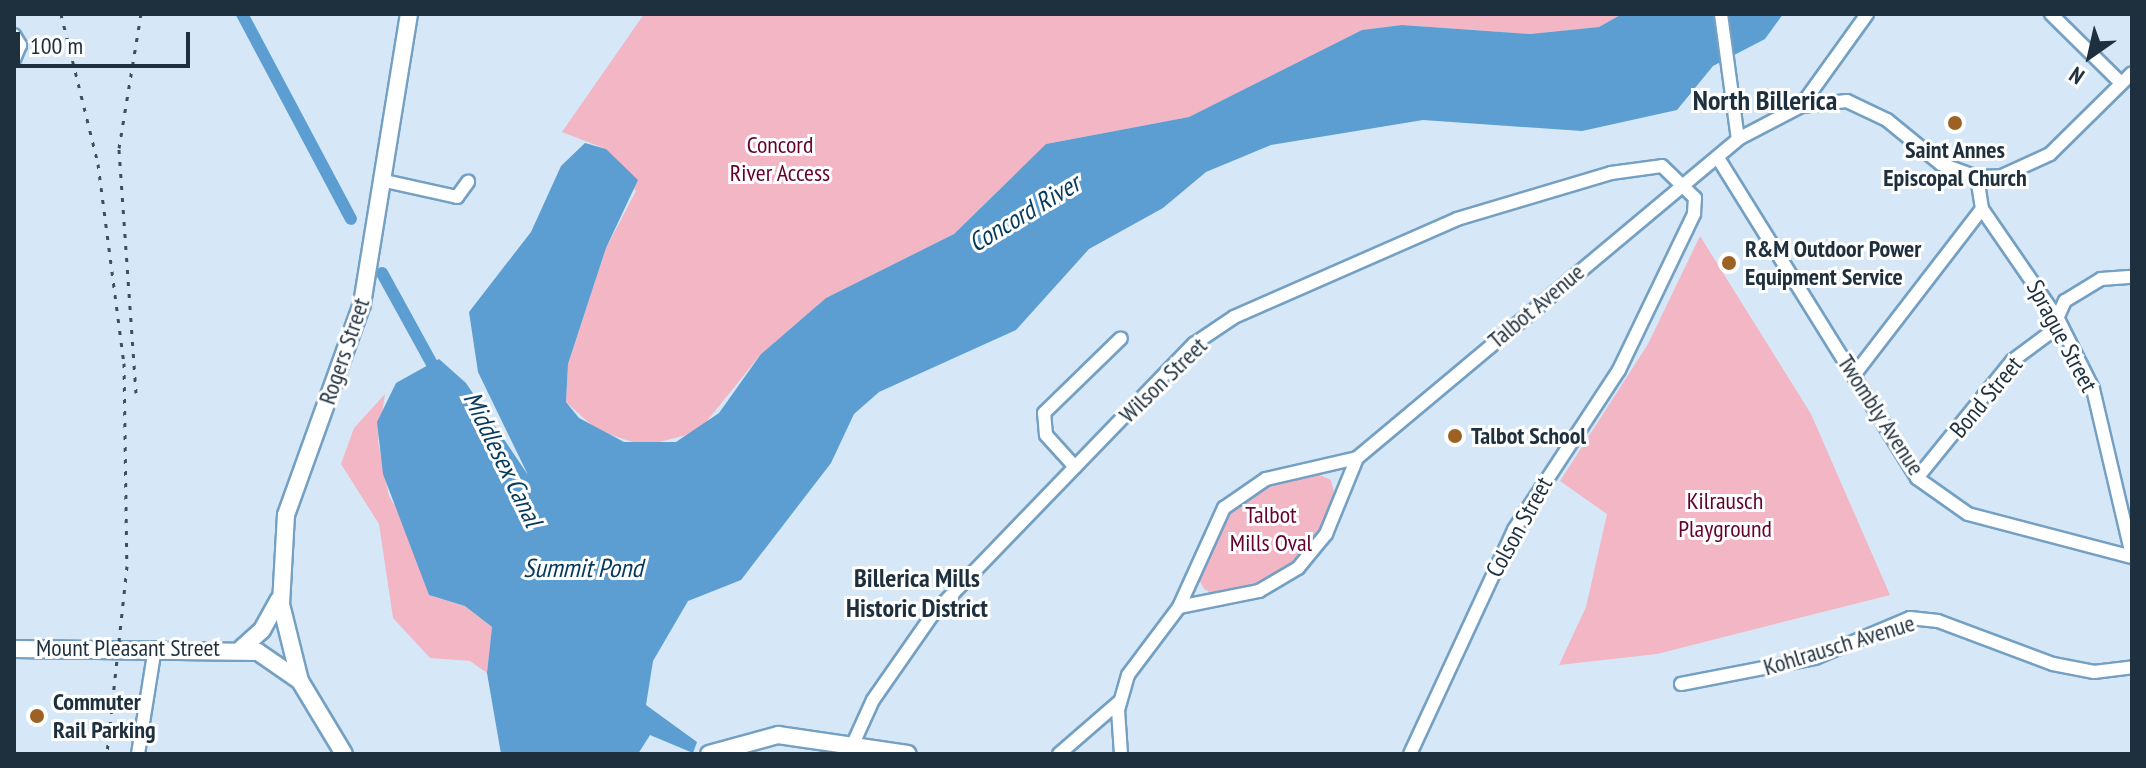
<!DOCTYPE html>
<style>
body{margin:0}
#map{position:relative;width:2146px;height:768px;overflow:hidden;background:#d6e8f7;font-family:"PT Sans Narrow",sans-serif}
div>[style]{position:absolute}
.green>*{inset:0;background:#f3b6c4}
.water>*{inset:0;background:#5c9ed1}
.canal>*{height:12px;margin:-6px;padding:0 6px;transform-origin:6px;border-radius:6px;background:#5c9ed1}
.roads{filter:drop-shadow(2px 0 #74a0c3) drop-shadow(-2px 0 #74a0c3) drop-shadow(0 2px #74a0c3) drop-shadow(0 -2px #74a0c3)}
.minor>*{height:12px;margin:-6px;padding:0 6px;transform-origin:6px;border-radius:6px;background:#fff}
.major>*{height:16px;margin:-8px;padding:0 8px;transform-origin:8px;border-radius:8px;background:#fff}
.rail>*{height:3px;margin-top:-1.5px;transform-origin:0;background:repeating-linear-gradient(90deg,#3d4f5d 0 4px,transparent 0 12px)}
.dots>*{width:22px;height:22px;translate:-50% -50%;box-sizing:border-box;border:4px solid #fff;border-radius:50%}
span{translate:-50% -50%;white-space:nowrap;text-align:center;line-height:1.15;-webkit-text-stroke:6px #fff;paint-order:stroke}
.park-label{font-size:24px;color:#65002d}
.poi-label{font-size:24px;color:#1e303e;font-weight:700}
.left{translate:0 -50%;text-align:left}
.street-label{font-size:24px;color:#1e303e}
.water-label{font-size:26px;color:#043a5c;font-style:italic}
.neighbourhood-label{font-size:26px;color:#1e303e;font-weight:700}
.quarter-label{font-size:28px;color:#1e303e;font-weight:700}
.frame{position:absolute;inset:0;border:16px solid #1e303e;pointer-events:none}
.north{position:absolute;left:2050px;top:16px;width:80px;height:80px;-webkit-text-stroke:6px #fff;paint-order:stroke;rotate:214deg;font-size:22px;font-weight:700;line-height:32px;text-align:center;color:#1e303e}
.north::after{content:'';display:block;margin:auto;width:28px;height:36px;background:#1e303e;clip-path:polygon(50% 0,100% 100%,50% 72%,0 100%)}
.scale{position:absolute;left:16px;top:32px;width:174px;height:36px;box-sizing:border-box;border:4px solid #1e303e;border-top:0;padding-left:10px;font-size:24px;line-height:28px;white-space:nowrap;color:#1e303e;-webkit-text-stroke:6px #fff;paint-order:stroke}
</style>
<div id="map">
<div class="green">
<i style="clip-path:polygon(644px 14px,1622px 14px,1599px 27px,1530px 34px,1403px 25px,1362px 30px,1189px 117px,1046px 144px,954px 234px,826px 298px,761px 354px,698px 432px,644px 446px,597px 430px,566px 402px,568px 364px,606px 248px,636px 191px,606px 149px,562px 132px)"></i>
<i style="clip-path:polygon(1700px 236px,1811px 414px,1890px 595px,1657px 654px,1559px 665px,1586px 607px,1607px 514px,1560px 481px,1648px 344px)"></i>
<i style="clip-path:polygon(385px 394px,378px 441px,389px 496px,413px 537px,429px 595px,465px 606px,492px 627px,487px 673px,470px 661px,430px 658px,393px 618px,379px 524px,341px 464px,354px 428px)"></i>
<i style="clip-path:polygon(1315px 473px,1331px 480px,1337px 504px,1286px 578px,1221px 598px,1204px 589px,1194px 570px,1206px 536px,1251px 486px)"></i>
</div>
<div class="water">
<i style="clip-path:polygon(1622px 14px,1783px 14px,1765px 39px,1713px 66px,1677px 110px,1582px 131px,1423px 120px,1271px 145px,1206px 172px,1163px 208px,1089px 249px,1016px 330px,879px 392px,854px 414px,831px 463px,741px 580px,688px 601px,653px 661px,646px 705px,697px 742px,693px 753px,650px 735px,638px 754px,501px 754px,487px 673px,492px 627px,465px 606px,429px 595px,383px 474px,377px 422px,396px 383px,439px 359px,466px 383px,528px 475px,478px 372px,469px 312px,531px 232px,561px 166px,585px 143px,606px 149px,638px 180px,606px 248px,568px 364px,566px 402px,579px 418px,624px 442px,676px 442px,719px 413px,761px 354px,826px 298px,954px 234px,1046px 144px,1189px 117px,1362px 30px,1402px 25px,1530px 34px,1599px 27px)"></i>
</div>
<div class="canal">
<i style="left:242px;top:14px;width:232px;rotate:62deg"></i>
<i style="left:382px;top:273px;width:116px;rotate:61.2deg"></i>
</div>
<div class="roads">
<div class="minor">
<i style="left:1721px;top:14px;width:126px;rotate:82.3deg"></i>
<i style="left:2051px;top:14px;width:98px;rotate:44.6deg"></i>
<i style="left:14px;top:35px;width:12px;rotate:59deg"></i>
<i style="left:20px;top:45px;width:15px;rotate:113deg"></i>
<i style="left:1801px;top:106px;width:113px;rotate:-54.3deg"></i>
<i style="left:1718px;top:158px;width:377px;rotate:58.1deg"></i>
<i style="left:1917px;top:478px;width:62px;rotate:35.2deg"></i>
<i style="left:1968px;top:514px;width:170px;rotate:14.7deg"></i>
<i style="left:1977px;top:177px;width:32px;rotate:81deg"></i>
<i style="left:1982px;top:209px;width:134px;rotate:55.4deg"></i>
<i style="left:2058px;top:319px;width:78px;rotate:63.4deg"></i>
<i style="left:2093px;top:389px;width:171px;rotate:76.8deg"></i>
<i style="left:385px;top:181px;width:74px;rotate:12.5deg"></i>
<i style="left:457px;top:197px;width:19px;rotate:-54deg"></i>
<i style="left:1854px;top:375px;width:210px;rotate:-52.4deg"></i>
<i style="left:1075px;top:467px;width:43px;rotate:-132.2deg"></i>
<i style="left:1046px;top:435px;width:22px;rotate:-95deg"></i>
<i style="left:1044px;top:413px;width:107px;rotate:-44.2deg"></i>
<i style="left:1917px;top:478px;width:151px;rotate:-50.9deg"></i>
<i style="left:2012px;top:361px;width:49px;rotate:-36.6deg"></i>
<i style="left:2051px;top:332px;width:34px;rotate:-66deg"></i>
<i style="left:2065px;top:301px;width:42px;rotate:-31.4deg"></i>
<i style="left:2101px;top:279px;width:31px;rotate:-4deg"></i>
<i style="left:1179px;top:607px;width:82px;rotate:-11.3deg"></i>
<i style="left:1259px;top:591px;width:45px;rotate:-30.5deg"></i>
<i style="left:1298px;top:568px;width:44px;rotate:-50.5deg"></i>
<i style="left:1326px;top:534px;width:82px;rotate:-67.8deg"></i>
<i style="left:1357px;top:458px;width:497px;rotate:-39.9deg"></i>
<i style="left:1738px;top:139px;width:71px;rotate:-27.6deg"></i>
<i style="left:1801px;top:106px;width:46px;rotate:-6.2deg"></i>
<i style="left:1847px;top:101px;width:44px;rotate:25.4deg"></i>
<i style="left:1887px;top:120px;width:70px;rotate:39.2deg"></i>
<i style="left:1941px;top:164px;width:38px;rotate:20deg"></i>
<i style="left:1977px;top:177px;width:25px;rotate:-2deg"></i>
<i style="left:2002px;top:176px;width:53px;rotate:-24.6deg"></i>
<i style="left:2050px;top:154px;width:115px;rotate:-44.6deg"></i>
<i style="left:1681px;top:684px;width:136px;rotate:-11deg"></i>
<i style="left:1815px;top:658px;width:103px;rotate:-22.8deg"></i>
<i style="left:1910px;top:618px;width:28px;rotate:6deg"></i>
<i style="left:1938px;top:621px;width:123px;rotate:20.5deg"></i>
<i style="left:2053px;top:664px;width:42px;rotate:11deg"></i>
<i style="left:2094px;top:672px;width:38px;rotate:-7deg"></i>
<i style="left:853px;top:744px;width:48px;rotate:-65.6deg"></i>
<i style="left:873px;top:700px;width:105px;rotate:-55.1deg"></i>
<i style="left:933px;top:614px;width:376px;rotate:-46deg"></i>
<i style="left:1194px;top:344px;width:48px;rotate:-34deg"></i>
<i style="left:1234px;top:317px;width:244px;rotate:-23.7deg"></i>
<i style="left:1457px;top:219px;width:161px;rotate:-16.6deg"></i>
<i style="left:1611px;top:173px;width:51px;rotate:-7.8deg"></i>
<i style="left:1662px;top:166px;width:46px;rotate:44.1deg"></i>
<i style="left:1695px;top:198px;width:16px;rotate:94deg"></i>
<i style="left:1694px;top:214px;width:173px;rotate:115.7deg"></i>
<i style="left:1619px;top:370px;width:191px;rotate:123.3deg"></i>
<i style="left:1514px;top:530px;width:247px;rotate:114.9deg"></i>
<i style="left:138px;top:754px;width:107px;rotate:-80.9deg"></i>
<i style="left:1059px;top:754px;width:79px;rotate:-40.9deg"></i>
<i style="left:1121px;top:754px;width:44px;rotate:-93.9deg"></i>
<i style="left:1118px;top:710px;width:36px;rotate:-74deg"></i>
<i style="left:1128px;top:675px;width:85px;rotate:-53.1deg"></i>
<i style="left:1179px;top:607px;width:109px;rotate:-65.6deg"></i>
<i style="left:1224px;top:508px;width:51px;rotate:-34.6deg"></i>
<i style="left:1266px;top:479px;width:93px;rotate:-13deg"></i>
</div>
<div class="major">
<i style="left:242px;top:648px;width:27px;rotate:-42deg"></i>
<i style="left:262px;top:630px;width:35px;rotate:-61deg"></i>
<i style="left:14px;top:649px;width:244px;rotate:0.7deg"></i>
<i style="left:258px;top:652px;width:51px;rotate:34.6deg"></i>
<i style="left:300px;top:681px;width:85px;rotate:58.9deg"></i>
<i style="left:300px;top:681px;width:79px;rotate:-103.9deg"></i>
<i style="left:281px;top:604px;width:89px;rotate:-86.8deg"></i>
<i style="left:286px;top:515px;width:224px;rotate:-70.2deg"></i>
<i style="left:362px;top:304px;width:294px;rotate:-80.8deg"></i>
<i style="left:709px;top:754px;width:72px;rotate:-15.4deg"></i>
<i style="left:778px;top:735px;width:131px;rotate:8.3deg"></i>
</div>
</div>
<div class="rail">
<i style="left:61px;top:14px;width:154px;rotate:76.1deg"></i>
<i style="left:98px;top:164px;width:201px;rotate:82.6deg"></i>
<i style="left:124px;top:363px;width:203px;rotate:89.2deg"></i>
<i style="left:127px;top:566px;width:189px;rotate:96.1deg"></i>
<i style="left:136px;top:393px;width:246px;rotate:-94deg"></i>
<i style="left:119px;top:148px;width:136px;rotate:-80.7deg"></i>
</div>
<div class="dots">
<i style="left:1955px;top:123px;background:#9d6223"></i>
<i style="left:1729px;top:263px;background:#9d6223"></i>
<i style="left:1455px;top:436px;background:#9d6223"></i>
<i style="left:37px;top:716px;background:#9d6223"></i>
</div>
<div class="park-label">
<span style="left:780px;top:159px">Concord<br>River Access</span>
<span style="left:1725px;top:515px">Kilrausch<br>Playground</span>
<span style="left:1271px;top:529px">Talbot<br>Mills Oval</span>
</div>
<div class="poi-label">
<span style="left:1955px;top:164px">Saint Annes<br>Episcopal Church</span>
<span class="left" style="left:1745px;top:263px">R&amp;M Outdoor Power<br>Equipment Service</span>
<span class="left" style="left:1471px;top:436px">Talbot School</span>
<span class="left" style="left:53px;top:716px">Commuter<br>Rail Parking</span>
</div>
<div class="street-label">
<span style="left:1536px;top:306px;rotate:-40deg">Talbot Avenue</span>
<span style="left:2062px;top:336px;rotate:62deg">Sprague Street</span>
<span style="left:344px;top:351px;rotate:-71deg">Rogers Street</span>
<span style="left:1163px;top:380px;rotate:-44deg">Wilson Street</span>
<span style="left:1986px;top:397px;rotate:-50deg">Bond Street</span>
<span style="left:1881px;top:415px;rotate:57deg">Twombly Avenue</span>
<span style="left:1519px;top:527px;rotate:-61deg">Colson Street</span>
<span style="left:1839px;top:645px;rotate:-17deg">Kohlrausch Avenue</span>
<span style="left:128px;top:648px">Mount Pleasant Street</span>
</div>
<div class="water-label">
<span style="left:1024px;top:213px;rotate:-31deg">Concord River</span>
<span style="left:503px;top:459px;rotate:64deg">Middlesex Canal</span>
<span style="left:583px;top:568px">Summit Pond</span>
</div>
<div class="neighbourhood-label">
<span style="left:917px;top:593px">Billerica Mills<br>Historic District</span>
</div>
<div class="quarter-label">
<span style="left:1765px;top:100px">North Billerica</span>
</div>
<div class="frame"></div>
<div class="north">N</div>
<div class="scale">100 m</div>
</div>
